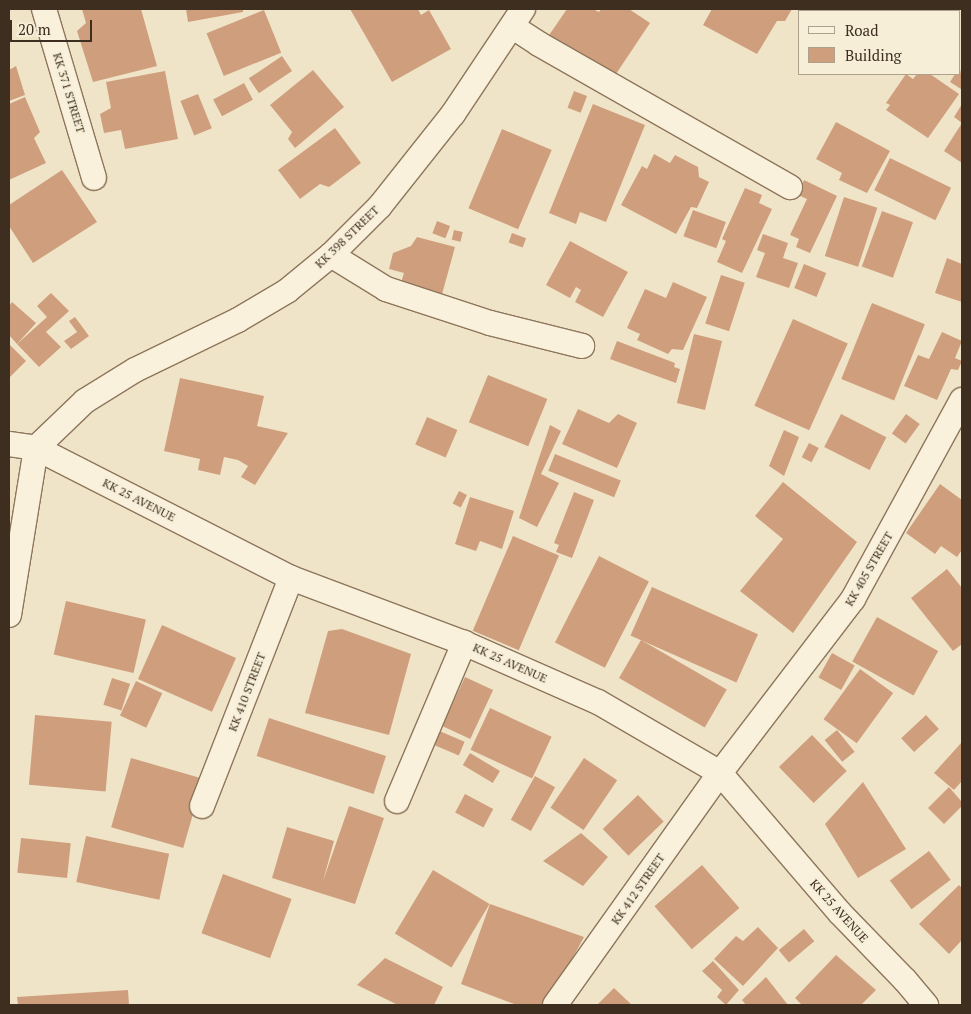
<!DOCTYPE html>
<style>
body{margin:0}
#map{position:relative;width:971px;height:1014px;overflow:hidden;background:#f0e4c8;font-family:"PT Serif",serif}
div>[style]{position:absolute}
.building>*{inset:0;background:#cf9f7d;transform-origin:0 0}
.roads{filter:drop-shadow(1px 0 #8d765c) drop-shadow(-1px 0 #8d765c) drop-shadow(0 1px #8d765c) drop-shadow(0 -1px #8d765c)}
.minor>*{height:24px;margin:-12px;padding:0 12px;transform-origin:12px;border-radius:12px;background:#faf1dc}
span{translate:-50% -50%;white-space:nowrap;text-align:center;line-height:1.15;-webkit-text-stroke:4px #f7eed8;paint-order:stroke}
.street-label{font-size:12px;color:#3d2e20}
.frame{position:absolute;inset:0;border:10px solid #3d2e20;pointer-events:none}
.legend{position:absolute;left:798px;top:10px;width:162px;height:65px;box-sizing:border-box;background:#f7eed8;border:1px solid #ada18e;margin:0;padding:6px 9px;list-style:none;font-size:15px;color:#3d2e20}
.legend li{display:flex;align-items:center;gap:10px;height:25px}
.legend b{width:25px;border:1px solid #ada18e}
.scale{position:absolute;left:10px;top:20px;width:82px;height:22px;box-sizing:border-box;border:2px solid #3d2e20;border-top:0;padding-left:6px;font-size:15px;line-height:18px;white-space:nowrap;color:#3d2e20;-webkit-text-stroke:4px #f7eed8;paint-order:stroke}
</style>
<div id="map">
<div class="building">
<i style="clip-path:polygon(82px 9px,141px 9px,157px 66px,93px 82px,77px 31px,86px 23px)"></i>
<i style="clip-path:polygon(186px 9px,243px 9px,243px 12px,188px 22px)"></i>
<i style="clip-path:polygon(350px 9px,418px 9px,421px 15px,429px 10px,451px 49px,392px 82px)"></i>
<i style="clip-path:polygon(567px 9px,593px 9px,599px 12px,601px 9px,629px 9px,650px 23px,610px 83px,545px 41px)"></i>
<i style="clip-path:polygon(712px 9px,792px 9px,785px 21px,777px 21px,757px 54px,703px 25px)"></i>
<i style="left:264px;top:10px;width:46px;height:62px;rotate:68deg"></i>
<i style="left:282px;top:56px;width:18px;height:40px;rotate:56deg"></i>
<i style="clip-path:polygon(962px 64px,962px 87px,961px 89px,950px 82px,955px 74px,960px 74px)"></i>
<i style="clip-path:polygon(16px 66px,25px 95px,9px 101px,9px 70px)"></i>
<i style="clip-path:polygon(313px 70px,344px 107px,295px 148px,288px 139px,292px 132px,270px 105px)"></i>
<i style="clip-path:polygon(165px 71px,178px 139px,125px 149px,121px 130px,104px 133px,100px 114px,111px 108px,106px 82px)"></i>
<i style="clip-path:polygon(906px 74px,913px 79px,917px 74px,930px 74px,959px 94px,928px 138px,886px 110px,890px 105px,886px 103px)"></i>
<i style="left:244px;top:83px;width:19px;height:35px;rotate:62deg"></i>
<i style="left:574px;top:91px;width:14px;height:18px;rotate:21deg"></i>
<i style="left:198px;top:94px;width:37px;height:19px;rotate:68deg"></i>
<i style="clip-path:polygon(25px 97px,40px 132px,34px 138px,46px 163px,9px 180px,9px 104px)"></i>
<i style="clip-path:polygon(593px 104px,645px 125px,606px 222px,580px 212px,576px 224px,549px 213px)"></i>
<i style="clip-path:polygon(962px 104px,962px 123px,954px 117px)"></i>
<i style="clip-path:polygon(836px 122px,890px 151px,867px 193px,839px 180px,842px 173px,816px 159px)"></i>
<i style="clip-path:polygon(962px 123px,962px 163px,944px 151px)"></i>
<i style="clip-path:polygon(335px 128px,361px 163px,329px 187px,320px 184px,300px 199px,278px 170px)"></i>
<i style="left:502px;top:129px;width:54px;height:86px;rotate:23deg"></i>
<i style="clip-path:polygon(654px 154px,670px 163px,675px 155px,698px 167px,699px 177px,709px 182px,697px 208px,691px 207px,676px 234px,621px 205px,642px 166px,647px 169px)"></i>
<i style="left:890px;top:158px;width:68px;height:36px;rotate:26deg"></i>
<i style="clip-path:polygon(62px 170px,97px 222px,33px 263px,9px 226px,9px 205px)"></i>
<i style="clip-path:polygon(804px 180px,837px 196px,810px 253px,796px 247px,799px 239px,790px 235px,807px 199px,798px 195px)"></i>
<i style="clip-path:polygon(745px 188px,762px 195px,759px 203px,772px 209px,742px 273px,717px 262px,726px 241px,722px 239px)"></i>
<i style="left:844px;top:197px;width:35px;height:62px;rotate:18deg"></i>
<i style="left:693px;top:210px;width:35px;height:28px;rotate:20deg"></i>
<i style="left:882px;top:211px;width:33px;height:59px;rotate:20deg"></i>
<i style="left:437px;top:221px;width:14px;height:13px;rotate:21deg"></i>
<i style="left:454px;top:230px;width:9px;height:10px;rotate:13deg"></i>
<i style="left:512px;top:233px;width:15px;height:10px;rotate:20deg"></i>
<i style="clip-path:polygon(763px 234px,788px 243px,783px 258px,798px 263px,789px 288px,756px 277px,765px 253px,757px 250px)"></i>
<i style="clip-path:polygon(417px 237px,455px 247px,441px 298px,400px 286px,404px 273px,389px 269px,393px 253px,411px 246px)"></i>
<i style="clip-path:polygon(570px 241px,628px 272px,603px 317px,575px 302px,581px 290px,576px 287px,570px 298px,546px 285px)"></i>
<i style="clip-path:polygon(947px 258px,962px 264px,962px 302px,935px 293px)"></i>
<i style="left:804px;top:264px;width:24px;height:26px;rotate:22deg"></i>
<i style="left:721px;top:275px;width:25px;height:51px;rotate:18deg"></i>
<i style="clip-path:polygon(673px 282px,707px 297px,683px 350px,672px 349px,668px 354px,637px 340px,640px 334px,627px 328px,645px 289px,666px 298px)"></i>
<i style="clip-path:polygon(51px 293px,69px 311px,46px 332px,61px 347px,39px 367px,17px 344px,47px 317px,37px 306px)"></i>
<i style="clip-path:polygon(12px 302px,36px 323px,17px 344px,9px 335px,9px 306px)"></i>
<i style="left:872px;top:303px;width:57px;height:82px;rotate:22deg"></i>
<i style="clip-path:polygon(75px 317px,89px 336px,71px 349px,64px 341px,77px 332px,69px 321px)"></i>
<i style="left:793px;top:319px;width:60px;height:95px;rotate:24deg"></i>
<i style="clip-path:polygon(942px 332px,962px 341px,955px 358px,962px 361px,958px 370px,951px 369px,937px 400px,904px 386px,918px 355px,929px 359px)"></i>
<i style="left:694px;top:334px;width:29px;height:71px;rotate:14deg"></i>
<i style="clip-path:polygon(617px 341px,675px 363px,674px 367px,680px 369px,676px 383px,610px 359px)"></i>
<i style="clip-path:polygon(9px 344px,26px 361px,9px 378px)"></i>
<i style="left:488px;top:375px;width:64px;height:51px;rotate:22deg"></i>
<i style="clip-path:polygon(180px 378px,264px 396px,257px 426px,288px 433px,255px 485px,241px 477px,248px 466px,238px 460px,224px 457px,220px 475px,198px 470px,200px 459px,164px 451px)"></i>
<i style="clip-path:polygon(578px 409px,609px 423px,618px 414px,637px 423px,617px 468px,562px 444px)"></i>
<i style="left:841px;top:414px;width:51px;height:37px;rotate:27deg"></i>
<i style="left:906px;top:414px;width:17px;height:24px;rotate:36deg"></i>
<i style="left:427px;top:417px;width:33px;height:30px;rotate:23deg"></i>
<i style="clip-path:polygon(550px 425px,561px 431px,541px 474px,559px 483px,537px 527px,519px 518px)"></i>
<i style="clip-path:polygon(784px 430px,799px 437px,784px 476px,769px 466px)"></i>
<i style="left:809px;top:443px;width:11px;height:16px;rotate:27deg"></i>
<i style="left:555px;top:454px;width:71px;height:18px;rotate:22deg"></i>
<i style="clip-path:polygon(783px 482px,857px 542px,793px 633px,740px 591px,783px 539px,755px 516px)"></i>
<i style="clip-path:polygon(940px 484px,962px 500px,962px 550px,957px 557px,941px 546px,935px 554px,906px 533px)"></i>
<i style="left:459px;top:491px;width:9px;height:14px;rotate:27deg"></i>
<i style="clip-path:polygon(574px 492px,594px 500px,572px 558px,556px 552px,559px 545px,554px 543px)"></i>
<i style="clip-path:polygon(470px 497px,514px 511px,502px 549px,480px 541px,476px 551px,455px 544px)"></i>
<i style="left:513px;top:536px;width:50px;height:103px;rotate:23deg"></i>
<i style="left:599px;top:556px;width:56px;height:97px;rotate:27deg"></i>
<i style="clip-path:polygon(947px 569px,962px 588px,962px 644px,953px 651px,911px 598px)"></i>
<i style="left:652px;top:587px;width:116px;height:53px;rotate:24deg"></i>
<i style="left:66px;top:601px;width:82px;height:55px;rotate:13deg"></i>
<i style="left:877px;top:617px;width:70px;height:51px;rotate:29deg"></i>
<i style="left:162px;top:625px;width:81px;height:59px;rotate:24deg"></i>
<i style="clip-path:polygon(342px 629px,411px 654px,389px 735px,305px 713px,328px 631px)"></i>
<i style="left:641px;top:640px;width:99px;height:44px;rotate:30deg"></i>
<i style="left:832px;top:653px;width:26px;height:28px;rotate:29deg"></i>
<i style="left:860px;top:669px;width:41px;height:62px;rotate:36deg"></i>
<i style="left:465px;top:677px;width:31px;height:54px;rotate:25deg"></i>
<i style="left:112px;top:678px;width:19px;height:28px;rotate:18deg"></i>
<i style="left:136px;top:681px;width:29px;height:38px;rotate:25deg"></i>
<i style="left:490px;top:708px;width:68px;height:46px;rotate:25deg"></i>
<i style="left:35px;top:715px;width:77px;height:70px;rotate:5deg"></i>
<i style="left:926px;top:715px;width:19px;height:34px;rotate:47deg"></i>
<i style="left:269px;top:718px;width:123px;height:40px;rotate:18deg"></i>
<i style="left:437px;top:730px;width:30px;height:15px;rotate:23deg"></i>
<i style="left:837px;top:730px;width:28px;height:16px;rotate:51deg"></i>
<i style="left:812px;top:735px;width:50px;height:46px;rotate:46deg"></i>
<i style="clip-path:polygon(962px 742px,962px 781px,954px 790px,934px 773px)"></i>
<i style="left:470px;top:753px;width:35px;height:14px;rotate:31deg"></i>
<i style="left:131px;top:758px;width:75px;height:72px;rotate:16deg"></i>
<i style="left:584px;top:758px;width:40px;height:60px;rotate:34deg"></i>
<i style="left:535px;top:776px;width:23px;height:50px;rotate:29deg"></i>
<i style="clip-path:polygon(863px 782px,906px 849px,858px 878px,825px 824px)"></i>
<i style="clip-path:polygon(949px 787px,962px 802px,962px 806px,944px 824px,928px 808px)"></i>
<i style="left:465px;top:794px;width:32px;height:21px;rotate:28deg"></i>
<i style="left:638px;top:795px;width:37px;height:49px;rotate:46deg"></i>
<i style="clip-path:polygon(349px 806px,384px 818px,355px 904px,272px 878px,287px 827px,334px 841px,323px 881px)"></i>
<i style="clip-path:polygon(581px 833px,608px 857px,583px 886px,543px 861px)"></i>
<i style="left:86px;top:836px;width:85px;height:47px;rotate:12deg"></i>
<i style="left:21px;top:838px;width:50px;height:35px;rotate:6deg"></i>
<i style="left:929px;top:851px;width:36px;height:49px;rotate:53deg"></i>
<i style="left:702px;top:865px;width:57px;height:63px;rotate:49deg"></i>
<i style="left:433px;top:870px;width:66px;height:74px;rotate:31deg"></i>
<i style="left:223px;top:874px;width:73px;height:63px;rotate:20deg"></i>
<i style="clip-path:polygon(959px 885px,962px 888px,962px 940px,949px 954px,919px 924px)"></i>
<i style="clip-path:polygon(490px 904px,584px 937px,547px 1005px,517px 1005px,461px 984px)"></i>
<i style="clip-path:polygon(758px 927px,778px 948px,743px 986px,714px 959px,736px 936px,743px 941px)"></i>
<i style="left:804px;top:929px;width:16px;height:33px;rotate:50deg"></i>
<i style="clip-path:polygon(836px 955px,876px 990px,861px 1005px,802px 1005px,795px 998px)"></i>
<i style="clip-path:polygon(385px 958px,443px 987px,434px 1005px,398px 1005px,357px 985px)"></i>
<i style="clip-path:polygon(713px 961px,739px 990px,726px 1005px,717px 997px,722px 990px,702px 971px)"></i>
<i style="clip-path:polygon(766px 977px,788px 1005px,746px 1005px,742px 1000px)"></i>
<i style="clip-path:polygon(614px 988px,632px 1005px,597px 1005px)"></i>
<i style="clip-path:polygon(128px 990px,129px 1005px,18px 1005px,17px 997px)"></i>
</div>
<div class="roads">
<div class="minor">
<i style="left:44px;top:9px;width:176px;rotate:73.5deg"></i>
<i style="left:513px;top:27px;width:31px;rotate:33deg"></i>
<i style="left:539px;top:44px;width:289px;rotate:29.7deg"></i>
<i style="left:331px;top:255px;width:65px;rotate:31.7deg"></i>
<i style="left:386px;top:289px;width:109px;rotate:18.1deg"></i>
<i style="left:490px;top:323px;width:95px;rotate:14deg"></i>
<i style="left:9px;top:444px;width:27px;rotate:8deg"></i>
<i style="left:36px;top:448px;width:286px;rotate:27deg"></i>
<i style="left:291px;top:578px;width:185px;rotate:20.6deg"></i>
<i style="left:464px;top:643px;width:146px;rotate:23.8deg"></i>
<i style="left:598px;top:702px;width:141px;rotate:30.2deg"></i>
<i style="left:720px;top:773px;width:184px;rotate:49.4deg"></i>
<i style="left:840px;top:913px;width:93px;rotate:45.9deg"></i>
<i style="left:905px;top:980px;width:33px;rotate:50deg"></i>
<i style="left:9px;top:615px;width:169px;rotate:-80.8deg"></i>
<i style="left:36px;top:448px;width:68px;rotate:-43.8deg"></i>
<i style="left:85px;top:401px;width:59px;rotate:-31.8deg"></i>
<i style="left:135px;top:370px;width:114px;rotate:-25.9deg"></i>
<i style="left:238px;top:320px;width:57px;rotate:-30.6deg"></i>
<i style="left:287px;top:291px;width:57px;rotate:-39.3deg"></i>
<i style="left:331px;top:255px;width:69px;rotate:-45deg"></i>
<i style="left:380px;top:206px;width:117px;rotate:-51.6deg"></i>
<i style="left:453px;top:114px;width:126px;rotate:-56.3deg"></i>
<i style="left:397px;top:801px;width:172px;rotate:-67deg"></i>
<i style="left:202px;top:806px;width:245px;rotate:-68.7deg"></i>
<i style="left:555px;top:1005px;width:285px;rotate:-54.6deg"></i>
<i style="left:720px;top:773px;width:219px;rotate:-52.6deg"></i>
<i style="left:853px;top:599px;width:227px;rotate:-61.3deg"></i>
</div>
</div>
<div class="street-label">
<span style="left:69px;top:93px;rotate:73deg">KK 371 STREET</span>
<span style="left:347px;top:237px;rotate:-44deg">KK 398 STREET</span>
<span style="left:139px;top:500px;rotate:27deg">KK 25 AVENUE</span>
<span style="left:869px;top:569px;rotate:-60deg">KK 405 STREET</span>
<span style="left:510px;top:663px;rotate:24deg">KK 25 AVENUE</span>
<span style="left:247px;top:692px;rotate:-69deg">KK 410 STREET</span>
<span style="left:638px;top:889px;rotate:-55deg">KK 412 STREET</span>
<span style="left:839px;top:911px;rotate:48deg">KK 25 AVENUE</span>
</div>
<div class="frame"></div>
<ul class="legend">
<li><b style="height:6px;background:#faf1dc"></b>Road</li>
<li><b style="height:14px;background:#cf9f7d"></b>Building</li>
</ul>
<div class="scale">20 m</div>
</div>
